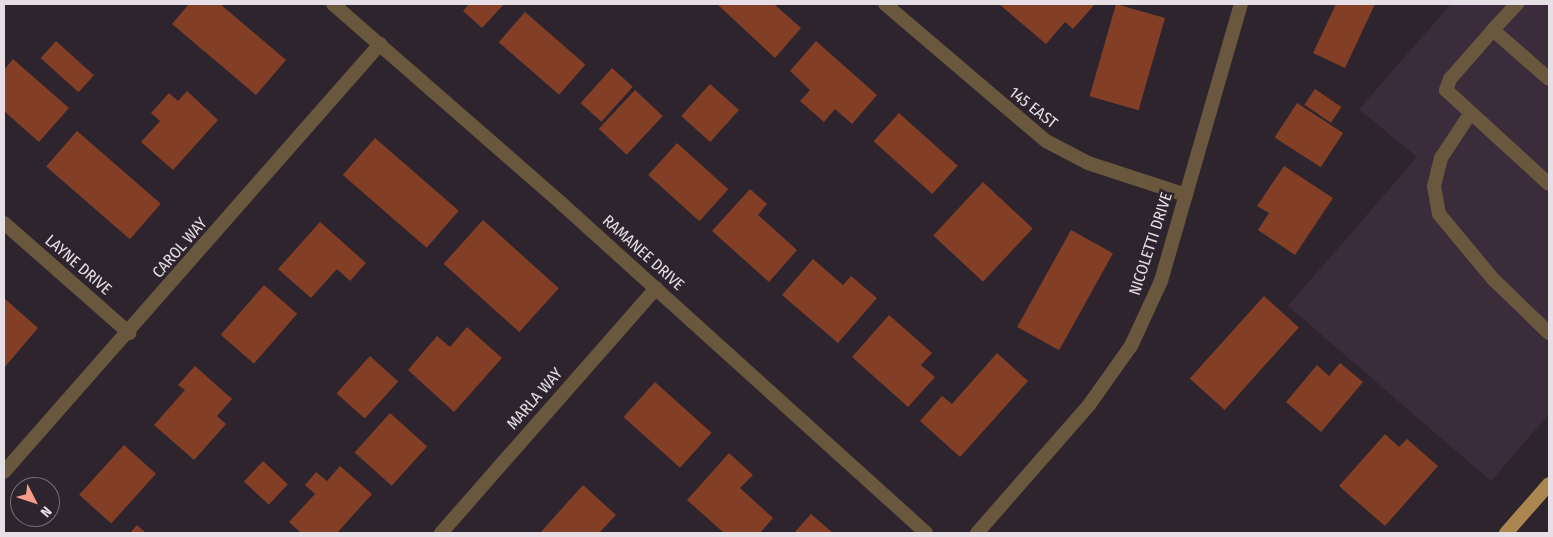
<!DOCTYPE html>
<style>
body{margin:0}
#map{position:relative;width:1553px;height:537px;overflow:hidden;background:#2e242d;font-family:"Fira Sans Condensed",sans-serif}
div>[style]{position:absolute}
.built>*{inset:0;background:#3a2c3a}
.building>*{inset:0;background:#823f25;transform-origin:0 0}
.service>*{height:14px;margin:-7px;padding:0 7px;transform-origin:7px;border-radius:7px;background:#6a583e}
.minor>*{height:14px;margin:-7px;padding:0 7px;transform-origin:7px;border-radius:7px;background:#6a583e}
.primary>*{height:14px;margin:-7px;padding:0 7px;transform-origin:7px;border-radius:7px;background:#ab864f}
span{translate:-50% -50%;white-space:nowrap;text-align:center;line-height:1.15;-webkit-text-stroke:5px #2e242d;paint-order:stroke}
.street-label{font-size:16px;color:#e6e0e6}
.frame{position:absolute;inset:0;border:5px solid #e6e0e6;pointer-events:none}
.north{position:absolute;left:10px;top:477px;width:50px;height:50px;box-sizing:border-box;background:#2e242d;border:1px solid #786f77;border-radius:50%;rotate:131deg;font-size:14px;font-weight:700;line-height:20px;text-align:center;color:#e6e0e6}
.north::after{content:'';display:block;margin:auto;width:18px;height:22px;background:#f49e89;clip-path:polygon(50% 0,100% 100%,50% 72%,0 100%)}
</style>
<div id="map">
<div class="built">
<i style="clip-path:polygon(1451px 4px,1549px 4px,1549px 414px,1491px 481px,1288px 306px,1417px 157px,1359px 109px)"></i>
</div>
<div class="building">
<i style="clip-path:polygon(189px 4px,220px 4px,286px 60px,256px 95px,172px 24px)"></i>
<i style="clip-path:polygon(469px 4px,504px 4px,482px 28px,463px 11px)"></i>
<i style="clip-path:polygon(717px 4px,774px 4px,801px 28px,775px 58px)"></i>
<i style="clip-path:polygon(999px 4px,1095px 4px,1073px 29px,1065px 22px,1046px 44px)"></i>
<i style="left:1116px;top:4px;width:51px;height:96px;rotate:16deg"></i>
<i style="clip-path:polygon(1336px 4px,1375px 4px,1345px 68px,1313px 53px)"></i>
<i style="left:525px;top:12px;width:80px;height:40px;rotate:41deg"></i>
<i style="left:56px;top:41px;width:51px;height:23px;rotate:42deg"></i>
<i style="clip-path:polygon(816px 41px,877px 95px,852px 124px,835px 109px,824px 122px,800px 101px,810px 90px,790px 71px)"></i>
<i style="clip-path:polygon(13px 59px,69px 108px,39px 142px,4px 111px,4px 70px)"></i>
<i style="left:612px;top:68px;width:28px;height:47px;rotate:42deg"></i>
<i style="left:710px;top:84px;width:39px;height:43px;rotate:42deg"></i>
<i style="left:1315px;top:89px;width:32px;height:19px;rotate:34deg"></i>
<i style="left:635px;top:90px;width:38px;height:53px;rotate:43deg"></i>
<i style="clip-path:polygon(187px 91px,218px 120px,173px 170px,141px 142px,160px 121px,151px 113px,169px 93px,178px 101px)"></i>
<i style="left:1297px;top:103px;width:55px;height:41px;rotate:33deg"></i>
<i style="left:899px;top:113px;width:79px;height:38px;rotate:42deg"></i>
<i style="left:77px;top:131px;width:111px;height:47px;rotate:41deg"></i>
<i style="left:375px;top:138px;width:111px;height:49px;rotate:41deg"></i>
<i style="left:677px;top:143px;width:69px;height:43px;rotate:42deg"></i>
<i style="clip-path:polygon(1284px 166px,1333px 198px,1295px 255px,1258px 230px,1269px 213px,1257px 206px)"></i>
<i style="left:983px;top:182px;width:68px;height:73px;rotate:43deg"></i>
<i style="clip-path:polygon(750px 189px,767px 204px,758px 215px,797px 250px,769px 282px,712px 231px)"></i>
<i style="left:483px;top:220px;width:102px;height:59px;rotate:42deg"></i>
<i style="clip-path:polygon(320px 222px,366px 263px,350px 281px,337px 269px,311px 298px,278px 269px)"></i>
<i style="left:1071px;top:230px;width:48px;height:111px;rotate:29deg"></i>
<i style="clip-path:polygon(813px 259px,843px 285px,851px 276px,877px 298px,838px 343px,782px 295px)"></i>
<i style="left:264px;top:285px;width:44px;height:66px;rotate:41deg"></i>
<i style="left:1264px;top:296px;width:47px;height:111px;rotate:42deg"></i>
<i style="clip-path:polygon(4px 298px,38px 328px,4px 368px)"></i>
<i style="clip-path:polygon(889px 315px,932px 353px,921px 365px,935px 377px,908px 407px,852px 357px)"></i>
<i style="clip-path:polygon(467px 327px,502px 358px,454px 412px,408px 370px,437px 336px,450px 347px)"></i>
<i style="clip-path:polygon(997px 353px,1028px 381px,960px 457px,920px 421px,942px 396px,952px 404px)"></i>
<i style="left:370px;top:356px;width:38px;height:50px;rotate:42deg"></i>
<i style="clip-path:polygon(1340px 363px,1363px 382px,1321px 432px,1286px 402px,1317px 365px,1329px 376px)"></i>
<i style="clip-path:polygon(195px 366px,232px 399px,217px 416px,226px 424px,194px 460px,154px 425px,185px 390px,178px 385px)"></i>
<i style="left:655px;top:382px;width:76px;height:47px;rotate:42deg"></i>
<i style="left:390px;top:413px;width:50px;height:53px;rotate:42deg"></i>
<i style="clip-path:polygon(1385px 434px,1399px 447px,1407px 439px,1438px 466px,1385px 526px,1339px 486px)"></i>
<i style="left:124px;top:445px;width:43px;height:67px;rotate:42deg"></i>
<i style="clip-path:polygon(729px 453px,753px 475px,740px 488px,773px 518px,760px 533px,724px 533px,687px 500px)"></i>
<i style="left:263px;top:461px;width:34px;height:28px;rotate:43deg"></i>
<i style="clip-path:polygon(340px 466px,372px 494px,337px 533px,301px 533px,289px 522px,315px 494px,305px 485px,316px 472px,327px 481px)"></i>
<i style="clip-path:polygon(583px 485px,616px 515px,599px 533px,540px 533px)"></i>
<i style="clip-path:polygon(811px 514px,833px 533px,794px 533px)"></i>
<i style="clip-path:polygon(137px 525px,146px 533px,130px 533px)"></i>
</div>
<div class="service">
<i style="left:1517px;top:4px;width:35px;rotate:133deg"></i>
<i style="left:1493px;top:30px;width:74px;rotate:41.2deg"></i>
<i style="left:1493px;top:30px;width:65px;rotate:131.3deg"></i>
<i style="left:1450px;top:79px;width:12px;rotate:110deg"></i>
<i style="left:1446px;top:90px;width:139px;rotate:42.4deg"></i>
<i style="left:1470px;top:114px;width:53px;rotate:123.4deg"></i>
<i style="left:1441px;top:158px;width:29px;rotate:104deg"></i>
<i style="left:1434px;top:186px;width:28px;rotate:80deg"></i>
<i style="left:1439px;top:214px;width:85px;rotate:50.3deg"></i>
<i style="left:1493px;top:279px;width:78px;rotate:44deg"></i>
</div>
<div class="minor">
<i style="left:333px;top:4px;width:303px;rotate:41.1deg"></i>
<i style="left:561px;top:203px;width:492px;rotate:42.1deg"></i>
<i style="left:885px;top:4px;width:211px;rotate:40.4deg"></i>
<i style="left:1046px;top:141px;width:47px;rotate:27.6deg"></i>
<i style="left:1088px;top:163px;width:103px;rotate:18.1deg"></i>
<i style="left:4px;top:223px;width:167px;rotate:41.3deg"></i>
<i style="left:4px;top:472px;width:570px;rotate:-48.7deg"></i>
<i style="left:441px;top:533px;width:326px;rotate:-48.7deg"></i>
<i style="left:977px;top:533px;width:170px;rotate:-48.8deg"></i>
<i style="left:1089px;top:405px;width:72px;rotate:-54.6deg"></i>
<i style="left:1131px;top:346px;width:72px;rotate:-65.2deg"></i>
<i style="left:1161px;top:281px;width:288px;rotate:-73.9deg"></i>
</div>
<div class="primary">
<i style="left:1506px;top:533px;width:65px;rotate:-48.7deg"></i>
</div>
<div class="street-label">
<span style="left:1033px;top:108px;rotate:38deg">145 EAST</span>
<span style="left:1151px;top:244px;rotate:-72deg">NICOLETTI DRIVE</span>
<span style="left:180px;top:248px;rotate:-49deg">CAROL WAY</span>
<span style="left:643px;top:253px;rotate:42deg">RAMANEE DRIVE</span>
<span style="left:78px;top:265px;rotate:41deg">LAYNE DRIVE</span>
<span style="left:535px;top:399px;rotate:-49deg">MARLA WAY</span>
</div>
<div class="frame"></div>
<div class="north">N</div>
</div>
